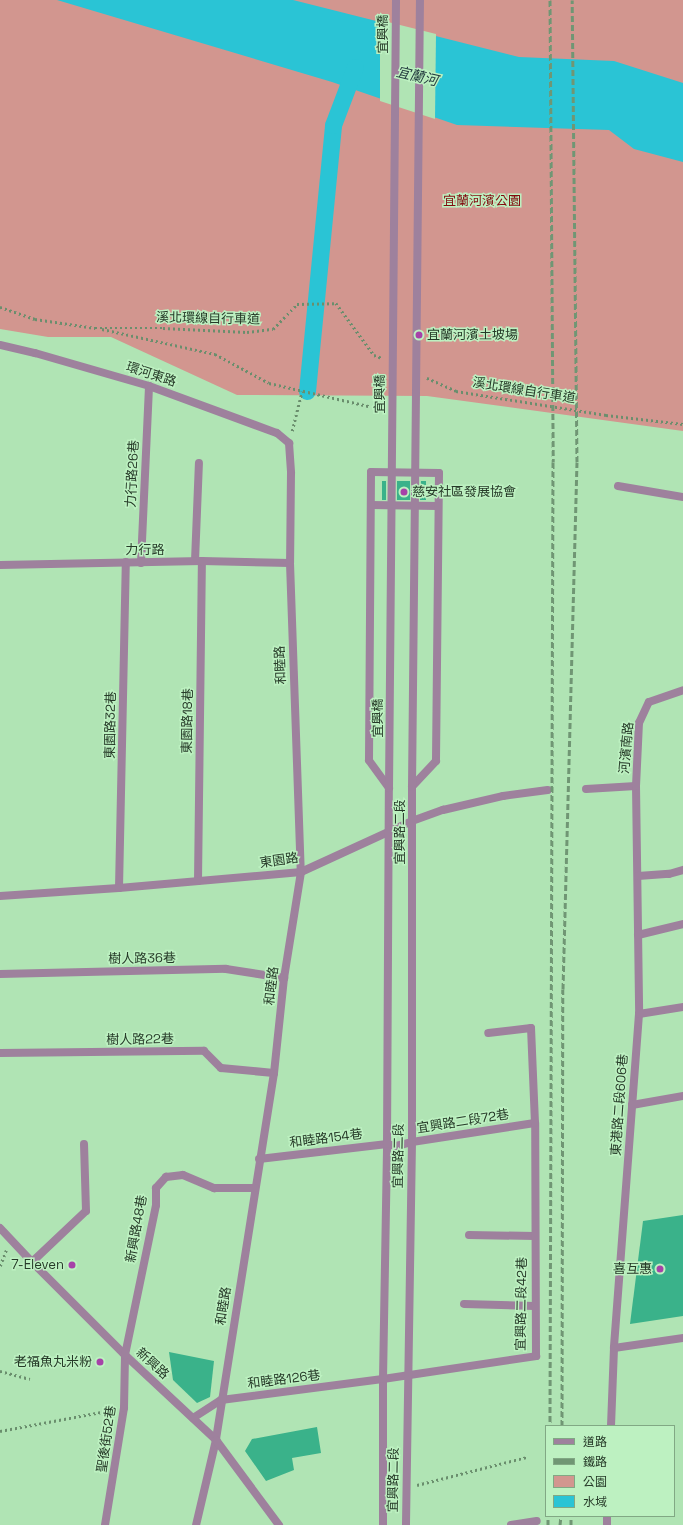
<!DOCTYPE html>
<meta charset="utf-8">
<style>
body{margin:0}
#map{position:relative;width:683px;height:1525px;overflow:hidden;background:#b0e4b4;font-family:"Space Grotesk","Noto Sans TC",sans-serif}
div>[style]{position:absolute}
.green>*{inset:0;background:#d2968f}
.water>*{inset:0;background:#2ac4d5}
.pier>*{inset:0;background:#b0e4b4}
.canal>*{height:17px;margin:-8.5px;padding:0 8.5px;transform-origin:8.5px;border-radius:8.5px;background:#2ac4d5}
.building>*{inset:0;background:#3ab28a;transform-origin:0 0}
.path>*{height:2.5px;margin-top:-1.25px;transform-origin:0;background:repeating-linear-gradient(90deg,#6a8e6d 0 2px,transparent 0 5px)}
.service>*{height:8px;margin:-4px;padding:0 4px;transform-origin:4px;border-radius:4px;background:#9e819d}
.minor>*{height:8px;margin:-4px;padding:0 4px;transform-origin:4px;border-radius:4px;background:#9e819d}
.tertiary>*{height:8px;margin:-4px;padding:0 4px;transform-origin:4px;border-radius:4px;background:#9e819d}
.rail>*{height:3px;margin-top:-1.5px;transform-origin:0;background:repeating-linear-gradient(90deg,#709674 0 6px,transparent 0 9px)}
.tertiary-bridge>*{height:8px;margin:-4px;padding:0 4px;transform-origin:4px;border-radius:4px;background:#9e819d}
.dots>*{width:11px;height:11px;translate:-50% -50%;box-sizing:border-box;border:2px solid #bdf1c1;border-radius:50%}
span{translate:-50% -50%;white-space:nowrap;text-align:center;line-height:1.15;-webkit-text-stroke:3px #bdf1c1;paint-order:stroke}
.street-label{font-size:13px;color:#263a28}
.park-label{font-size:13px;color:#830a0f}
.poi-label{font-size:13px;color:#263a28}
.left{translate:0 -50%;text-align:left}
.right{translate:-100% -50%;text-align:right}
.water-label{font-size:14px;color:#243c3f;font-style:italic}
.legend{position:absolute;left:545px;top:1425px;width:130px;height:92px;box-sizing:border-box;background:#bdf1c1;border:1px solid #81a884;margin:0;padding:5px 7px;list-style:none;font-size:12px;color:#263a28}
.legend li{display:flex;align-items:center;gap:8px;height:20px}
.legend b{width:20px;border:1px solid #81a884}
</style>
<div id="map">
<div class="green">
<i style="clip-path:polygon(0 0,683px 0,683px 431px,427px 396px,237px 395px,111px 337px,48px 337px,0 329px)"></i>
</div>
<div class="water">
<i style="clip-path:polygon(57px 0,293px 0,519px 57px,614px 61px,683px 83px,683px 162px,634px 149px,609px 130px,457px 125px,332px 82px)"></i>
</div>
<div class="pier">
<i style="clip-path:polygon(380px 20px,436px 34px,435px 119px,380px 101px)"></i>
</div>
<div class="canal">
<i style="left:307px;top:391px;width:267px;rotate:-84.4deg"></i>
<i style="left:333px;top:125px;width:62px;rotate:-69.2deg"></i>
</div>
<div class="building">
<i style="left:382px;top:481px;width:4px;height:19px"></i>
<i style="left:397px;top:481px;width:13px;height:19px"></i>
<i style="clip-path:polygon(421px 481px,426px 481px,426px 500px,420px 500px)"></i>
<i style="clip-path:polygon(683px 1215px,683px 1316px,630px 1324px,643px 1221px)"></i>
<i style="clip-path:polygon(169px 1352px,214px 1361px,210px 1397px,197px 1403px,173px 1380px)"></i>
<i style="clip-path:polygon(317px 1427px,321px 1453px,292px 1458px,294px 1470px,266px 1481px,245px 1451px,252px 1439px)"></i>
</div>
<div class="path">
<i style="left:0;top:307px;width:37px;rotate:19deg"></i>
<i style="left:35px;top:319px;width:61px;rotate:8.5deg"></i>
<i style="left:95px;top:328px;width:68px"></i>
<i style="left:163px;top:328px;width:84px;rotate:2.7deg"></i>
<i style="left:247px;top:332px;width:26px;rotate:-7deg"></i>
<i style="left:273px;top:329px;width:35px;rotate:-46deg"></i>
<i style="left:297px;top:304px;width:39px;rotate:-1deg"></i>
<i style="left:336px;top:303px;width:64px;rotate:53.8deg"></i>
<i style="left:374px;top:355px;width:9px;rotate:21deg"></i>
<i style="left:102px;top:329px;width:116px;rotate:12.5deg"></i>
<i style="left:215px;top:354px;width:61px;rotate:28.2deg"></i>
<i style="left:269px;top:383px;width:103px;rotate:13deg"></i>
<i style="left:427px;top:378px;width:32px;rotate:24deg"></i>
<i style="left:456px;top:391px;width:152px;rotate:9.1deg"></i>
<i style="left:606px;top:415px;width:78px;rotate:6.7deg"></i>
<i style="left:292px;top:431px;width:41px;rotate:-76deg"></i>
<i style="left:0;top:1266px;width:17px;rotate:-69deg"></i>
<i style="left:0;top:1371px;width:31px;rotate:15deg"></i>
<i style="left:0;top:1431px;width:114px;rotate:-10.6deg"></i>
<i style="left:417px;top:1485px;width:114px;rotate:-14.3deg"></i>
</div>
<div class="service">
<i style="left:618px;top:486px;width:66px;rotate:9.6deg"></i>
<i style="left:195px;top:561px;width:98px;rotate:-87.7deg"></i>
<i style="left:141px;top:563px;width:177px;rotate:-87.4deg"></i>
<i style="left:586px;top:789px;width:50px;rotate:-3.4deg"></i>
<i style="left:636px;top:786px;width:228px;rotate:89.2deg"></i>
<i style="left:639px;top:1014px;width:335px;rotate:94.3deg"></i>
<i style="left:614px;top:1348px;width:78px;rotate:92.2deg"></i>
<i style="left:412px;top:821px;width:33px;rotate:-20deg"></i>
<i style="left:443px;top:810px;width:62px;rotate:-13.1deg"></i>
<i style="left:503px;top:796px;width:45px;rotate:-7.6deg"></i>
<i style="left:638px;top:876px;width:31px;rotate:-4deg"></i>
<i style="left:669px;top:874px;width:15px;rotate:-16deg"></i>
<i style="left:198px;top:881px;width:320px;rotate:-89.3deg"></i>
<i style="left:119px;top:888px;width:326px;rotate:-88.8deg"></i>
<i style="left:638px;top:935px;width:46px;rotate:-13.7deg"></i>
<i style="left:0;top:974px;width:226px;rotate:-1.3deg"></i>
<i style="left:226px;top:969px;width:59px;rotate:8.8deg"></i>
<i style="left:639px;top:1014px;width:45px;rotate:-9deg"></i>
<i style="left:0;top:1053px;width:204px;rotate:-0.6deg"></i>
<i style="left:204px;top:1051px;width:24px;rotate:45deg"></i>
<i style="left:221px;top:1068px;width:53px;rotate:5.4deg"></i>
<i style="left:632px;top:1105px;width:52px;rotate:-10deg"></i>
<i style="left:259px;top:1159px;width:129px;rotate:-6.7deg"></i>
<i style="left:387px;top:1144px;width:9px;rotate:13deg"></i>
<i style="left:396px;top:1146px;width:16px;rotate:-14deg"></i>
<i style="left:412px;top:1142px;width:124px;rotate:-8.8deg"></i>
<i style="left:469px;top:1235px;width:66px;rotate:0.9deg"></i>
<i style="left:32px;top:1262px;width:74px;rotate:-43.4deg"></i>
<i style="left:86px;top:1211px;width:67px;rotate:-91.7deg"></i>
<i style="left:464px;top:1304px;width:71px;rotate:1.6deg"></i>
<i style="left:614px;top:1348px;width:70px;rotate:-8.2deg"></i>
<i style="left:193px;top:1418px;width:33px;rotate:-33deg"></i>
<i style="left:221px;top:1400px;width:163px;rotate:-7.4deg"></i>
<i style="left:383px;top:1379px;width:155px;rotate:-8.5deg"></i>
<i style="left:536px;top:1356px;width:233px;rotate:-90.2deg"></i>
<i style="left:535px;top:1123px;width:95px;rotate:-92.4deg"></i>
<i style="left:531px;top:1028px;width:43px;rotate:173.4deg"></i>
<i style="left:105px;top:1525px;width:119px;rotate:-80.8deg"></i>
<i style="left:124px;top:1408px;width:53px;rotate:-88.9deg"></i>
<i style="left:511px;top:1525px;width:26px;rotate:-9deg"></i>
<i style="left:607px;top:1525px;width:9px;rotate:-90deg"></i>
</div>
<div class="minor">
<i style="left:0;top:345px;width:36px;rotate:13deg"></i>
<i style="left:35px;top:353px;width:119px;rotate:16.1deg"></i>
<i style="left:149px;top:386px;width:136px;rotate:20.2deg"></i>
<i style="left:277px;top:433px;width:16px;rotate:40deg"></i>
<i style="left:289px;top:443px;width:30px;rotate:86deg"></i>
<i style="left:291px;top:473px;width:90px;rotate:90.6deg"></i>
<i style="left:290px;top:563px;width:309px;rotate:88deg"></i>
<i style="left:301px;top:872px;width:107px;rotate:99.1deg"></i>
<i style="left:284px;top:978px;width:96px;rotate:96deg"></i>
<i style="left:274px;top:1073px;width:372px;rotate:99deg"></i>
<i style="left:216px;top:1440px;width:87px;rotate:103.2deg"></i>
<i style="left:0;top:565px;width:202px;rotate:-1.1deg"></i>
<i style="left:202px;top:561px;width:88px;rotate:1.3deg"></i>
<i style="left:636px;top:786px;width:63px;rotate:-87.3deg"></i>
<i style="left:639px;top:723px;width:23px;rotate:-65deg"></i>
<i style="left:649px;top:702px;width:36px;rotate:-19deg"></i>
<i style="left:0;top:896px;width:119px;rotate:-3.8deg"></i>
<i style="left:119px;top:888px;width:183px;rotate:-5deg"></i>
<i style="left:301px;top:872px;width:122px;rotate:-24.7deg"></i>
<i style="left:0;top:1228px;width:47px;rotate:46.7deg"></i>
<i style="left:32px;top:1262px;width:132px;rotate:45deg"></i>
<i style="left:125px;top:1355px;width:125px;rotate:43deg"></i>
<i style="left:216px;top:1440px;width:106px;rotate:53.5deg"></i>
<i style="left:125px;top:1355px;width:153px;rotate:-78.3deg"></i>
<i style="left:156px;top:1205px;width:17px;rotate:-90deg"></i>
<i style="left:156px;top:1188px;width:15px;rotate:-48deg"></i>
<i style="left:166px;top:1177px;width:17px;rotate:-7deg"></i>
<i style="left:183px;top:1175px;width:34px;rotate:23deg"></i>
<i style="left:214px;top:1188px;width:41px"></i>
</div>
<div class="tertiary">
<i style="left:371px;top:505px;width:67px;rotate:0.9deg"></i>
<i style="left:383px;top:1525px;width:146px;rotate:-90deg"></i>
<i style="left:383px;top:1379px;width:235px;rotate:-89deg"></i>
<i style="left:387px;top:1144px;width:356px;rotate:-89.7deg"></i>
<i style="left:389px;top:788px;width:34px;rotate:-126deg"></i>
<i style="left:369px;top:760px;width:288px;rotate:-89.6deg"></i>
<i style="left:371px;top:472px;width:68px;rotate:0.8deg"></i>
<i style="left:439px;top:473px;width:288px;rotate:90.6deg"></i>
<i style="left:436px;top:761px;width:35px;rotate:133deg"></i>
<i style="left:412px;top:787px;width:355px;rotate:90deg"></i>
<i style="left:412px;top:1142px;width:383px;rotate:90.9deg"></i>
</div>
<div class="rail">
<i style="left:550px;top:0;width:462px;rotate:89.6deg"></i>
<i style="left:553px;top:462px;width:964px;rotate:90.18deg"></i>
<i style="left:562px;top:1426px;width:437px;rotate:-89.9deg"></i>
<i style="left:563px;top:989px;width:527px;rotate:-88.48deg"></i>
<i style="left:577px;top:462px;width:462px;rotate:-90.6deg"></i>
<i style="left:548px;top:1525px;width:9px;rotate:-90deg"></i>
<i style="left:560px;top:1525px;width:9px;rotate:-84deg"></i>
<i style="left:571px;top:1525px;width:9px;rotate:-90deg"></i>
</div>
<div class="tertiary-bridge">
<i style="left:412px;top:787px;width:787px;rotate:-89.42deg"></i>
<i style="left:389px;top:788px;width:788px;rotate:-89.49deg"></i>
</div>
<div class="dots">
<i style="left:419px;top:335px;background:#a642a8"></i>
<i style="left:404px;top:492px;background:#a642a8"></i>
<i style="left:72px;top:1265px;background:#a642a8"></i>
<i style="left:660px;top:1269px;background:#a642a8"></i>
<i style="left:100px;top:1362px;background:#a642a8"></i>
</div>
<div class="street-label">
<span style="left:383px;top:34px;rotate:-90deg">宜興橋</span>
<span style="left:208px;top:319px;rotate:1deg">溪北環線自行車道</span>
<span style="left:151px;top:375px;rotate:18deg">環河東路</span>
<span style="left:524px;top:391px;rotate:9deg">溪北環線自行車道</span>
<span style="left:380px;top:394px;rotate:-90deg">宜興橋</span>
<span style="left:133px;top:474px;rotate:-87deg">力行路26巷</span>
<span style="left:145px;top:550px">力行路</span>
<span style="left:281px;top:665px;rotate:-92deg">和睦路</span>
<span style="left:378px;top:718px;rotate:-90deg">宜興橋</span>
<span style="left:188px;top:721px;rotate:-89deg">東園路18巷</span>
<span style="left:111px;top:725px;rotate:-89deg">東園路32巷</span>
<span style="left:627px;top:748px;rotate:-85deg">河濱南路</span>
<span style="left:400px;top:832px;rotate:-90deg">宜興路二段</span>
<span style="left:279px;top:861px;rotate:-8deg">東園路</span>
<span style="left:142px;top:959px;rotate:-1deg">樹人路36巷</span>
<span style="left:272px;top:986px;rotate:-83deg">和睦路</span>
<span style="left:140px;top:1040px;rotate:-1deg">樹人路22巷</span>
<span style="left:620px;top:1105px;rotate:-86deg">東港路二段606巷</span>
<span style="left:463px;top:1122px;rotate:-9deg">宜興路二段72巷</span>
<span style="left:326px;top:1139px;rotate:-7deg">和睦路154巷</span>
<span style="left:399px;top:1156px;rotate:-89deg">宜興路二段</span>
<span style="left:137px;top:1229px;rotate:-80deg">新興路48巷</span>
<span style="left:522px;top:1304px;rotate:-89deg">宜興路二段42巷</span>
<span style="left:224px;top:1306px;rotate:-81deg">和睦路</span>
<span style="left:152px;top:1364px;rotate:42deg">新興路</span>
<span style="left:284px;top:1380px;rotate:-7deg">和睦路126巷</span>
<span style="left:107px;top:1439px;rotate:-82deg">聖後街52巷</span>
<span style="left:394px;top:1480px;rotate:-89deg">宜興路二段</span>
</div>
<div class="park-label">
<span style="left:482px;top:201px">宜蘭河濱公園</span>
</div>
<div class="poi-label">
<span class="left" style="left:427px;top:335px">宜蘭河濱土坡場</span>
<span class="left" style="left:412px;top:492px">慈安社區發展協會</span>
<span class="right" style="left:64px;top:1265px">7-Eleven</span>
<span class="right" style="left:652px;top:1269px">喜互惠</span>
<span class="right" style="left:92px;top:1362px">老福魚丸米粉</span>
</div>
<div class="water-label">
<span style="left:417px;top:76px;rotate:13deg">宜蘭河</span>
</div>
<ul class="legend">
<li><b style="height:5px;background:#9e819d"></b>道路</li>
<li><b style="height:5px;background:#709674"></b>鐵路</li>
<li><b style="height:11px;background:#d2968f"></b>公園</li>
<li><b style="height:11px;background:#2ac4d5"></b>水域</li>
</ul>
</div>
